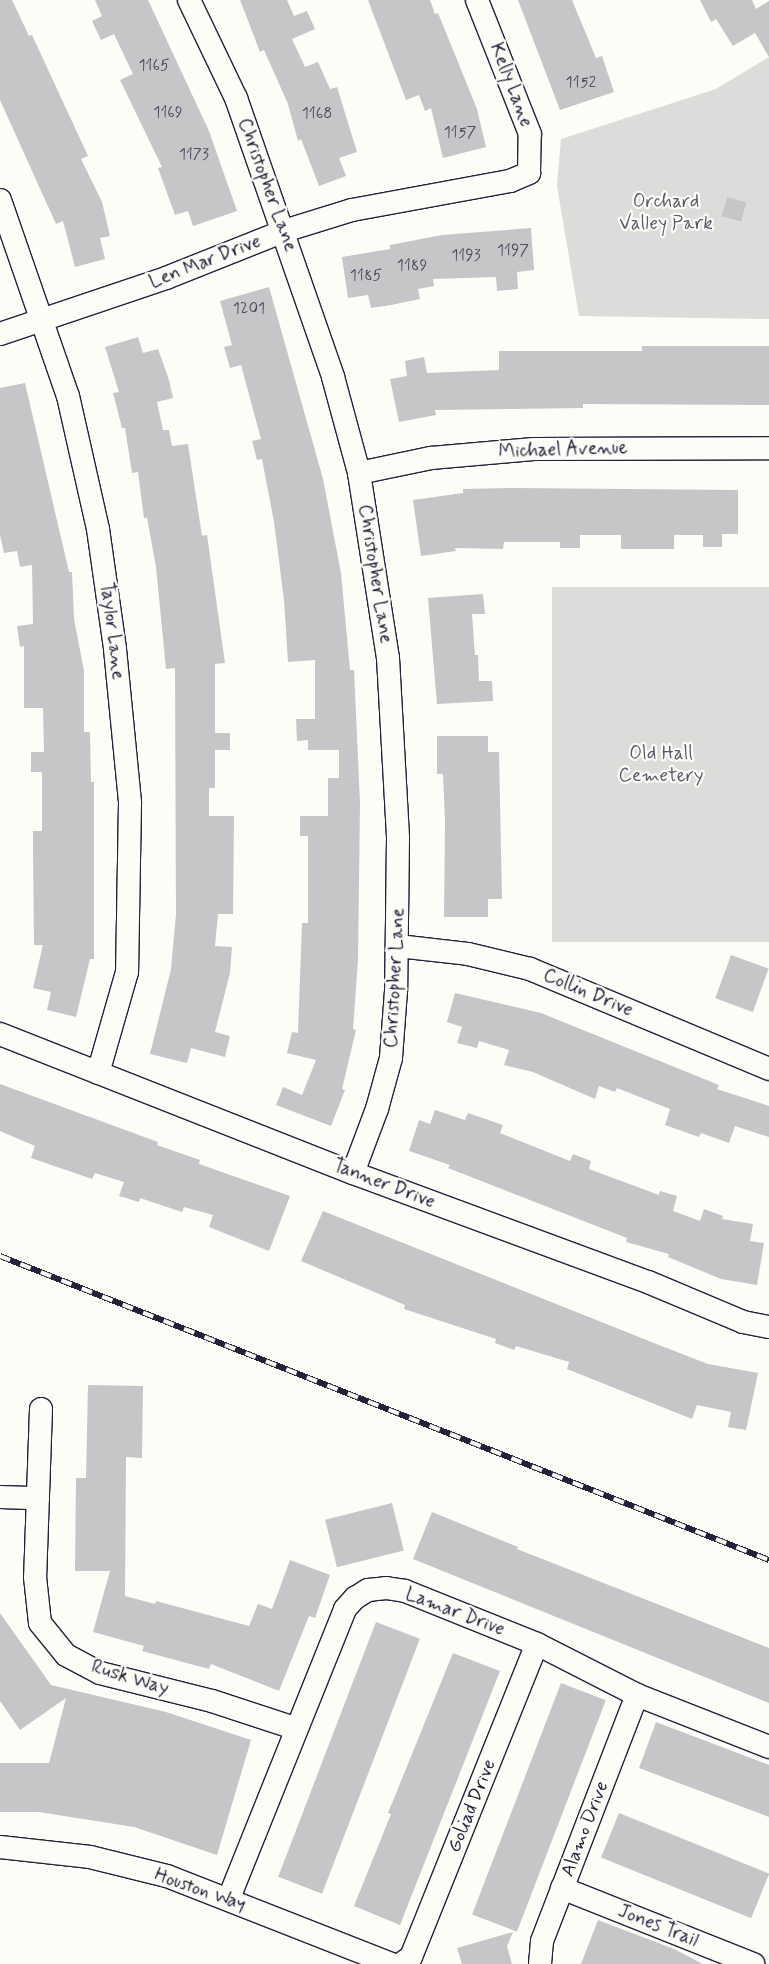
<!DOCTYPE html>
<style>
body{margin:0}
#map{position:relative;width:769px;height:1964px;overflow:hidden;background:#fdfcf7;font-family:Mynerve,sans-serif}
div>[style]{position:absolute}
.green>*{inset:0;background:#dddcdb;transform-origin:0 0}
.building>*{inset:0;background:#c6c6c8;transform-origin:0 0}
.roads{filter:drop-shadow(1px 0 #22223b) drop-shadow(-1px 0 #22223b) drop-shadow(0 1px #22223b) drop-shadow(0 -1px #22223b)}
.minor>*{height:22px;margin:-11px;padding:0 11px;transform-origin:11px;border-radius:11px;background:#fdfcf7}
.rail>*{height:5.5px;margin-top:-2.75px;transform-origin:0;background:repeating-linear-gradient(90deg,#fdfcf7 0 11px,#22223b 0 22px);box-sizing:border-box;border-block:1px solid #22223b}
span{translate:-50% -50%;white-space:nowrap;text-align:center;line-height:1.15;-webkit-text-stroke:4.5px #fdfcf7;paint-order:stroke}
.number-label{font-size:16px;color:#4b4b5e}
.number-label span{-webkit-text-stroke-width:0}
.street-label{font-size:19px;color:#22223b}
.park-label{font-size:19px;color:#5a5a6b}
</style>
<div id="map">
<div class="green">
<i style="clip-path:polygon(769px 57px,769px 319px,579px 316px,557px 186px,561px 139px,716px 89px)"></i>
<i style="left:552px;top:587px;width:217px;height:355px"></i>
</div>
<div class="building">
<i style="clip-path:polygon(0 0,12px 0,29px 36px,32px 35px,88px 156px,81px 159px,102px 202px,110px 236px,100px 238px,105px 259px,75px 267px,63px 221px,56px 224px,0 100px)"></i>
<i style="clip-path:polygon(95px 0,148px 0,209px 131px,237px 211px,193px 226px,188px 211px,175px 215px,158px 168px,162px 167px,120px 80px,133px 74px,114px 34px,101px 40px,92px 21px,102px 16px)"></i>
<i style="clip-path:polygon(240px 0,287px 0,294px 16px,307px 11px,315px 29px,292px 39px,305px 67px,318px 62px,330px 89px,337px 87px,357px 152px,339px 158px,346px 176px,319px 186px,301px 139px,298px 141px,288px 104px,264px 50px,260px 52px)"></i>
<i style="clip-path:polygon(368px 0,430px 0,435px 14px,438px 13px,477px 109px,486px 147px,443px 158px,431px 108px,425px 111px,419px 95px,406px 100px)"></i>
<i style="clip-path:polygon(518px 0,572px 0,596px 58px,602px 56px,614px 92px,560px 110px)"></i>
<i style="clip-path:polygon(700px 0,752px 0,756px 9px,769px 1px,769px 57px,755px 33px,733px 46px,716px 19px,711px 22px)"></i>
<i style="left:727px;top:197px;width:20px;height:20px;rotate:15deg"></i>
<i style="clip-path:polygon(531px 228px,534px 270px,517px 272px,518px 289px,497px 291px,496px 277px,433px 279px,434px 286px,418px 289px,420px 299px,391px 305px,371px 308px,368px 295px,348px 298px,342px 257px,390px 249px,390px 245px,442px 235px)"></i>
<i style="clip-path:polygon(269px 287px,323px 479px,341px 573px,350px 670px,354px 670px,360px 803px,358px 960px,353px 1029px,356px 1030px,342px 1089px,345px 1090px,331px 1126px,276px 1105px,283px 1087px,302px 1095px,316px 1060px,287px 1053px,292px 1032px,298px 1033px,302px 923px,308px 923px,308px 836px,300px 836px,300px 816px,328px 816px,328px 778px,339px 778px,339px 750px,308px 750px,308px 740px,297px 741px,296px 719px,315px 719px,315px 660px,288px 662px,284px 600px,274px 522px,262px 459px,257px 460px,252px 441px,261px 439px,241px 365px,230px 368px,224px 347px,232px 345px,220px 301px)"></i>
<i style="clip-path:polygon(138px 337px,143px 353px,158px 349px,169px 380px,173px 398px,157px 402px,163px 430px,169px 430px,172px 446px,188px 444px,202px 536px,207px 535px,225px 663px,215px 664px,215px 733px,230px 733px,230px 750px,215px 750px,215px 788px,209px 788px,209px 816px,234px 816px,233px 914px,218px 914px,215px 946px,232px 947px,230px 973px,215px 1032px,230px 1036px,225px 1057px,191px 1048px,187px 1063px,150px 1054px,171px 969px,176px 914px,175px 668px,166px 669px,156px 567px,147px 518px,144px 518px,138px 472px,132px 473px,125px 428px,122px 428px,113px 393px,119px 392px,105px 347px)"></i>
<i style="clip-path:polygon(642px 346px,769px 346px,769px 405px,583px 404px,583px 408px,435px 410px,436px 415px,399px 422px,390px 379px,407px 376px,405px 361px,424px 357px,427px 373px,499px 370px,499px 351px,642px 351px)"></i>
<i style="clip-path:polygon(25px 383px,69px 572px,72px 572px,74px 619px,84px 671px,84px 732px,90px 732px,91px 782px,94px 782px,94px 959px,90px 959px,76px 1017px,47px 1010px,51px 992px,33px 988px,43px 945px,34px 945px,33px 850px,33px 831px,42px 831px,42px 772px,31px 772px,31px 752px,44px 752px,43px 708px,24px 708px,24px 646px,20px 647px,17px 626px,33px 624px,32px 565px,20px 567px,17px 551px,4px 553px,0 535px,0 388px)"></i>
<i style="clip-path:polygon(514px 488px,738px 490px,738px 534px,722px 534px,722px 547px,703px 547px,703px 535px,674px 535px,674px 549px,621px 549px,621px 535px,580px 535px,580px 548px,560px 548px,560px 542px,504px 542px,503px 549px,455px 548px,456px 551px,421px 556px,413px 500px,463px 493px,463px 489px)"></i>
<i style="clip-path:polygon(483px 594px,485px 614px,472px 614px,475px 655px,478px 655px,479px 681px,492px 681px,493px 701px,437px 704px,428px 598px)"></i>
<i style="clip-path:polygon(437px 736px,488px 736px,488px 752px,499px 752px,502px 899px,488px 899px,488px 917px,444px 917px,445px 821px,443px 774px,437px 774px)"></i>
<i style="left:731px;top:955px;width:40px;height:46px;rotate:20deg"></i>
<i style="clip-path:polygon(455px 993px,541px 1013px,719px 1085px,717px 1089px,769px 1106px,769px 1137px,735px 1126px,729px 1143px,701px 1133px,699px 1137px,665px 1125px,670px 1109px,617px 1088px,615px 1092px,599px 1086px,595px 1099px,533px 1072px,504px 1065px,509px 1050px,479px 1041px,477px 1048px,457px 1043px,462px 1027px,447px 1022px)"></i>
<i style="clip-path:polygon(0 1084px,158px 1142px,157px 1145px,200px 1160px,199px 1164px,290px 1196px,269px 1251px,209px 1227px,213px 1215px,184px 1207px,182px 1212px,140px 1198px,139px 1202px,119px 1196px,124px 1182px,95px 1173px,92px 1179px,31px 1158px,35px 1146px,0 1131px)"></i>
<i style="clip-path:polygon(435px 1110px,465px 1120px,468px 1113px,503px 1125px,500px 1133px,570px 1161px,573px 1154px,591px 1161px,589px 1169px,659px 1195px,660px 1191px,677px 1196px,673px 1211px,700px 1221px,704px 1209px,723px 1216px,722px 1219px,753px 1224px,750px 1241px,764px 1243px,757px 1285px,721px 1279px,668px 1257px,669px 1254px,626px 1242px,627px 1238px,448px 1168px,450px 1165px,409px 1151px,419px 1120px,430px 1124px)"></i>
<i style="clip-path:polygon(323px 1211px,664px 1347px,708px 1364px,758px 1373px,746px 1430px,728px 1427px,731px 1412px,697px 1405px,692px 1419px,567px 1369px,569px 1362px,516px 1346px,514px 1350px,495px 1343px,496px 1339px,404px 1309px,405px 1305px,301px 1261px)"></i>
<i style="clip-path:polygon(88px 1385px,143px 1386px,142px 1458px,126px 1457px,125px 1596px,155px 1604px,156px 1601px,249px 1626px,258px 1604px,272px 1609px,290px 1560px,330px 1575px,315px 1618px,309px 1616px,279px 1691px,211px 1664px,209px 1669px,142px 1651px,144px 1646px,93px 1632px,110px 1571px,75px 1571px,76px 1478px,86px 1478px)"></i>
<i style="left:392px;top:1503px;width:49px;height:69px;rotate:76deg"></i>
<i style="clip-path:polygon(432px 1512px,518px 1547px,517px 1549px,769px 1648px,769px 1703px,413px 1559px)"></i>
<i style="clip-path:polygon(0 1613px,51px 1685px,166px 1712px,251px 1740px,217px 1855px,134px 1827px,39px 1812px,0 1812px,0 1763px,49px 1763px,66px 1698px,20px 1730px,0 1701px)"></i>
<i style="left:376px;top:1622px;width:47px;height:273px;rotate:21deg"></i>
<i style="clip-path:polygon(453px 1653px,500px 1671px,400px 1925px,354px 1906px,391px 1814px,388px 1813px)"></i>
<i style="left:561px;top:1683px;width:48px;height:248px;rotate:21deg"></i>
<i style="clip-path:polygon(656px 1722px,769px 1765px,769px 1817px,639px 1768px)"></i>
<i style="left:619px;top:1813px;width:162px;height:48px;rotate:22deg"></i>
<i style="clip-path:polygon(598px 1920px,674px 1949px,703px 1964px,581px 1964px)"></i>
<i style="clip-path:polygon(513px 1932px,507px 1946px,512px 1964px,462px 1964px,457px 1948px)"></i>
</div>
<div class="roads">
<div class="minor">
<i style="left:189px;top:0;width:109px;rotate:64.4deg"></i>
<i style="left:236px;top:98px;width:295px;rotate:70.8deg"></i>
<i style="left:333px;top:377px;width:99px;rotate:74.8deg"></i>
<i style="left:359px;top:473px;width:187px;rotate:81.1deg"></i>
<i style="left:388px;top:658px;width:180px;rotate:86.8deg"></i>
<i style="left:398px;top:838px;width:153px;rotate:90.7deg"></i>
<i style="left:396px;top:991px;width:67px;rotate:94.3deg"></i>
<i style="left:391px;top:1058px;width:53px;rotate:105.4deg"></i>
<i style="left:377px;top:1109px;width:68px;rotate:110.6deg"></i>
<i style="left:0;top:200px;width:207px;rotate:70.9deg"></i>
<i style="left:68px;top:396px;width:136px;rotate:77.3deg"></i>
<i style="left:98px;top:529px;width:121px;rotate:81.9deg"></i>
<i style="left:115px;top:649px;width:155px;rotate:84.4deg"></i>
<i style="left:130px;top:803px;width:169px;rotate:91deg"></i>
<i style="left:127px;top:972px;width:105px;rotate:106deg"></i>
<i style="left:0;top:334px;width:175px;rotate:-18.6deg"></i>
<i style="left:166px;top:278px;width:127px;rotate:-21.7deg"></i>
<i style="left:284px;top:231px;width:71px;rotate:-17.2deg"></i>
<i style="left:352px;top:210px;width:161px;rotate:-10.4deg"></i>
<i style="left:510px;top:181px;width:21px;rotate:-23deg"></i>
<i style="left:529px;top:173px;width:39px;rotate:-89deg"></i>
<i style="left:530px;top:134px;width:144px;rotate:-111.6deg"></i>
<i style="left:359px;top:473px;width:74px;rotate:-11.8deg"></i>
<i style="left:431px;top:458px;width:103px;rotate:-5deg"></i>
<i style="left:534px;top:449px;width:235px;rotate:-0.2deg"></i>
<i style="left:398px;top:946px;width:70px;rotate:6.5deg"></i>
<i style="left:468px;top:954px;width:64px;rotate:13.6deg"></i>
<i style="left:530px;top:969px;width:259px;rotate:22.7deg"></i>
<i style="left:0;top:1034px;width:379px;rotate:21.5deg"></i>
<i style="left:353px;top:1173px;width:314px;rotate:20.3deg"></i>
<i style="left:648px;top:1282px;width:103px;rotate:22.8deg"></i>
<i style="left:743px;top:1322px;width:26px;rotate:11deg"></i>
<i style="left:41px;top:1409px;width:168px;rotate:92deg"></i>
<i style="left:35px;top:1577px;width:46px;rotate:83.8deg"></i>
<i style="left:40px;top:1623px;width:41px;rotate:50.9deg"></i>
<i style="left:66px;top:1655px;width:38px;rotate:28deg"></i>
<i style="left:100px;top:1673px;width:115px;rotate:14deg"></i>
<i style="left:212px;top:1701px;width:89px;rotate:18.2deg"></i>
<i style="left:0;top:1497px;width:38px;rotate:2deg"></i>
<i style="left:0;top:1847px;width:91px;rotate:6.3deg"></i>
<i style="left:90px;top:1857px;width:79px;rotate:13.9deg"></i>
<i style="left:167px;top:1876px;width:241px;rotate:21.4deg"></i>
<i style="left:562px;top:1888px;width:206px;rotate:21.7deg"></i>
<i style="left:229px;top:1898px;width:311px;rotate:-68.1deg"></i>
<i style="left:345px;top:1609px;width:15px;rotate:-48deg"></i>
<i style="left:355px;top:1598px;width:15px;rotate:-32deg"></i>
<i style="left:368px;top:1590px;width:18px;rotate:-6deg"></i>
<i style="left:386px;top:1588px;width:19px;rotate:9deg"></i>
<i style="left:405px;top:1591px;width:142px;rotate:21.9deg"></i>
<i style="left:537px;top:1644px;width:112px;rotate:27deg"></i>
<i style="left:637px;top:1695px;width:142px;rotate:21.5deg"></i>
<i style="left:401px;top:1964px;width:12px;rotate:-35deg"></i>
<i style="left:411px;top:1957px;width:337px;rotate:-68.1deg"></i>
<i style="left:540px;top:1964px;width:23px;rotate:-85deg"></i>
<i style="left:542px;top:1941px;width:264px;rotate:-68.9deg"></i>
</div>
</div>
<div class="rail">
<i style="left:0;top:1256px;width:827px;rotate:21.57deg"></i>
</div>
<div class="number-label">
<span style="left:154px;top:66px">1165</span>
<span style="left:581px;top:83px">1152</span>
<span style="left:168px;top:113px">1169</span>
<span style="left:317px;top:114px">1168</span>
<span style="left:460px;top:133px">1157</span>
<span style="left:194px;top:155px">1173</span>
<span style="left:513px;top:251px">1197</span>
<span style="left:466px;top:256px">1193</span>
<span style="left:412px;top:266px">1189</span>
<span style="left:366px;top:276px">1185</span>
<span style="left:249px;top:309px">1201</span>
</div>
<div class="street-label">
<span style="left:511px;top:85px;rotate:69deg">Kelly Lane</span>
<span style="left:267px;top:185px;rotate:70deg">Christopher Lane</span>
<span style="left:205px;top:262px;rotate:-21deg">Len Mar Drive</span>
<span style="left:563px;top:450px;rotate:-2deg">Michael Avenue</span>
<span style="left:375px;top:574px;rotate:81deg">Christopher Lane</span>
<span style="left:112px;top:631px;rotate:83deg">Taylor Lane</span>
<span style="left:395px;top:978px;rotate:-87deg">Christopher Lane</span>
<span style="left:588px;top:993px;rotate:23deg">Collin Drive</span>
<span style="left:384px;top:1184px;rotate:21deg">Tanner Drive</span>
<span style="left:455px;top:1612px;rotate:21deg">Lamar Drive</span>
<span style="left:130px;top:1678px;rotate:17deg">Rusk Way</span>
<span style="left:472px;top:1806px;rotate:-68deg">Goliad Drive</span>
<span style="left:585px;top:1829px;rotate:-69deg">Alamo Drive</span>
<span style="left:200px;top:1890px;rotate:19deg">Houston Way</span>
<span style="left:658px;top:1926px;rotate:22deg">Jones Trail</span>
</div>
<div class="park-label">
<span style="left:666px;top:213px">Orchard<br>Valley Park</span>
<span style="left:661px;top:765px">Old Hall<br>Cemetery</span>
</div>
</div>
